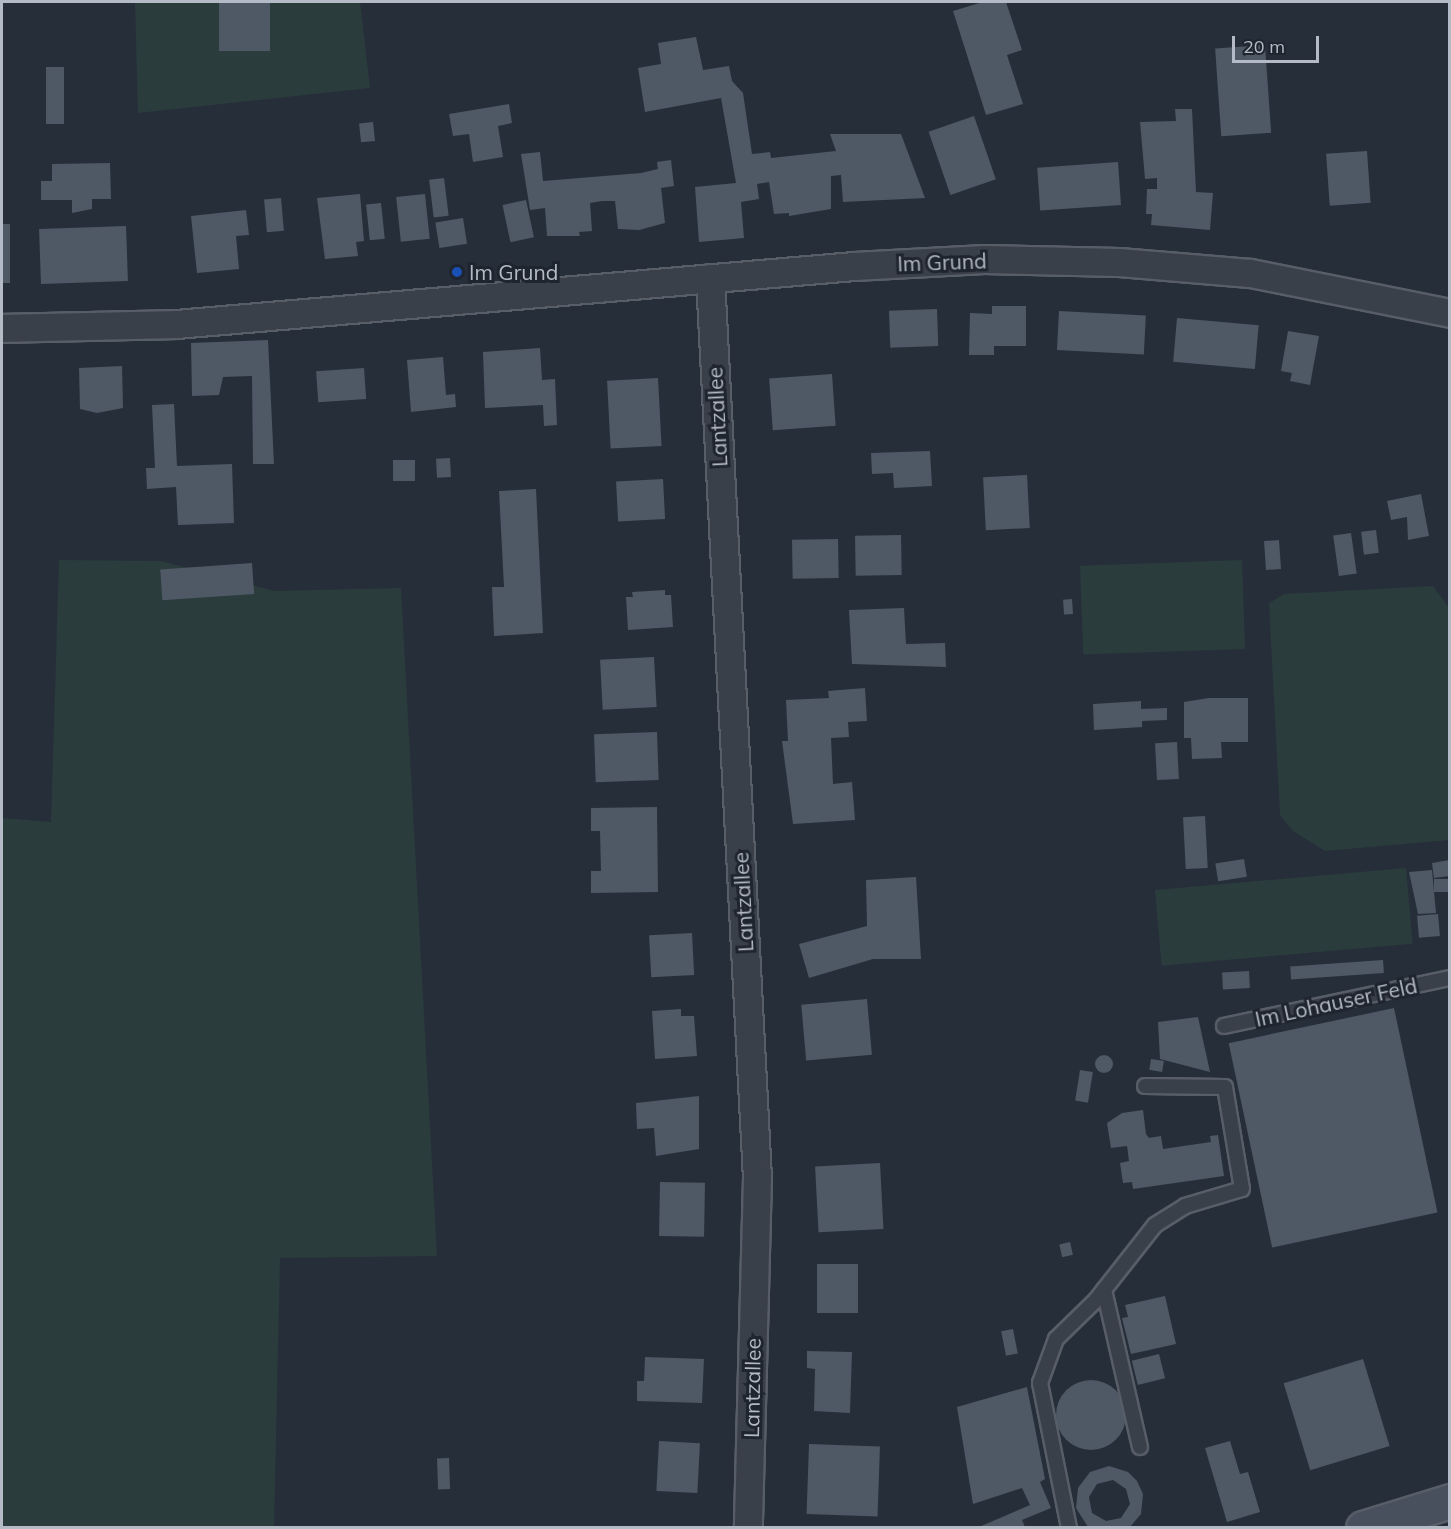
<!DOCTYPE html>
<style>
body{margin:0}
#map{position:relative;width:1451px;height:1529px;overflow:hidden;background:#262e3a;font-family:Mulish,sans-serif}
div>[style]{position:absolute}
.green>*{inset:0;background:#2b3c3d;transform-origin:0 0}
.building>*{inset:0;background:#4f5865;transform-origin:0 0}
.round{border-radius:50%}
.roads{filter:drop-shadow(2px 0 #585e68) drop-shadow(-2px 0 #585e68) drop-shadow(0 2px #585e68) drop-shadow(0 -2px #585e68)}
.lane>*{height:14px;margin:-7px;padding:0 7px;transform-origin:7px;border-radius:7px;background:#3a404a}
.street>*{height:27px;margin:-13.5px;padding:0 13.5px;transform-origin:13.5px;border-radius:13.5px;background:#3a404a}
.secondary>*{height:33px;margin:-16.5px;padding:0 16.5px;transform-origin:16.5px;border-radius:16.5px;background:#484f5d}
.dots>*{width:16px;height:16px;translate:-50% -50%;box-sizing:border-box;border:3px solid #1f252f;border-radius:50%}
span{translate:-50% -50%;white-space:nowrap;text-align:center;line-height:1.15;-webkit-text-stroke:6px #1f252f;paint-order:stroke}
.street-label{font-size:21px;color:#b5bbc6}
.poi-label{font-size:21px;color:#b5bbc6}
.left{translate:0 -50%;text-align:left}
.frame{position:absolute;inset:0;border:3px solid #b5bbc6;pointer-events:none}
.scale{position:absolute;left:1232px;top:36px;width:87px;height:27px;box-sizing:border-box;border:3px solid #b5bbc6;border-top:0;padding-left:8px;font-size:18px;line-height:21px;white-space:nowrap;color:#b5bbc6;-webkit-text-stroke:4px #1f252f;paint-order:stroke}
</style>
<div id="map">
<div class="green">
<i style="clip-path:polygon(135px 2px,360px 2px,370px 88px,138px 113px)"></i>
<i style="clip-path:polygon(59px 560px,161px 561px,274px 591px,401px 588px,437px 1256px,280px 1258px,274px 1527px,2px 1527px,2px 818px,51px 822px)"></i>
<i style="left:1242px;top:560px;width:89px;height:162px;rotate:88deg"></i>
<i style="clip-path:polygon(1433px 586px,1449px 608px,1449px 840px,1325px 851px,1293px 831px,1280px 815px,1269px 603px,1284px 594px)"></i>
<i style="left:1406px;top:868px;width:76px;height:252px;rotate:85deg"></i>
</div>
<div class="building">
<i style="left:219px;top:2px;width:51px;height:49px"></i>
<i style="clip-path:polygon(983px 2px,1006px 2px,1022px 50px,1007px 55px,1023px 104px,986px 115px,953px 11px)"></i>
<i style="clip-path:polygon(696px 37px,703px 70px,729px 66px,732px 81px,743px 93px,752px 154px,770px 152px,771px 158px,836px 151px,830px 134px,901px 134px,925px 198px,843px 202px,841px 175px,831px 176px,831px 209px,789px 216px,789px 213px,774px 214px,769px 182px,757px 184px,759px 199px,741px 202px,744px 238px,699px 242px,695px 187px,736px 183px,721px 98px,645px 112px,638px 68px,661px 64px,658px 43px)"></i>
<i style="left:1265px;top:45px;width:88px;height:50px;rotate:86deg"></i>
<i style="left:46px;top:67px;width:18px;height:57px"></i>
<i style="clip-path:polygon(509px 104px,512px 123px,498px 126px,503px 157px,473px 162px,469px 134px,453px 136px,449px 114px)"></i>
<i style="clip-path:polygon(1175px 109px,1192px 109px,1196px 192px,1213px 193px,1210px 230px,1151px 225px,1152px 214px,1146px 214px,1147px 189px,1157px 189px,1157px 178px,1145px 179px,1140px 122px,1176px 121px)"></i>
<i style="left:974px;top:116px;width:67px;height:48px;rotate:71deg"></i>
<i style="left:373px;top:122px;width:19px;height:14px;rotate:84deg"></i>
<i style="left:1367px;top:151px;width:52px;height:41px;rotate:86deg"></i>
<i style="clip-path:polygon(540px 152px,543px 181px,641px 173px,658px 169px,657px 162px,671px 160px,674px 186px,661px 188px,665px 223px,639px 230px,618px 229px,615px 201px,602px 201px,590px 203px,592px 231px,579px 232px,580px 236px,547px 236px,545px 208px,530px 210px,521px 154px)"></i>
<i style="left:1118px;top:162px;width:43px;height:81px;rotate:86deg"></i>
<i style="clip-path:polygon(110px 163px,111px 199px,92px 199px,92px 209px,72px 213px,72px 200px,41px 200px,41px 181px,52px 181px,52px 164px)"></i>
<i style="left:444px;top:178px;width:38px;height:15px;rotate:83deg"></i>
<i style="clip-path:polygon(360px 194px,364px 241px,356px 242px,358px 256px,325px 259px,317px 198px)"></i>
<i style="left:425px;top:194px;width:45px;height:29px;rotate:84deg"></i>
<i style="left:281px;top:198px;width:33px;height:17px;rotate:85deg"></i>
<i style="left:526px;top:200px;width:38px;height:24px;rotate:78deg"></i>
<i style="left:381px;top:203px;width:36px;height:15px;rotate:84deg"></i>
<i style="clip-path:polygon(246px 210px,249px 235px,236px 236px,239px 269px,197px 273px,191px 216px)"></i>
<i style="left:463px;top:218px;width:26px;height:28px;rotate:81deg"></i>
<i style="left:2px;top:224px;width:8px;height:59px"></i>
<i style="left:126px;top:226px;width:55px;height:87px;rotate:88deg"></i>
<i style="clip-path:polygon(992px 306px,1026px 306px,1026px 346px,994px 346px,994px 355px,969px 355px,970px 313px,992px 314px)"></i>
<i style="left:937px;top:309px;width:37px;height:48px;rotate:88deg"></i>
<i style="left:1059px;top:311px;width:87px;height:39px;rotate:3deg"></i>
<i style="left:1177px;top:318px;width:82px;height:44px;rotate:5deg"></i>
<i style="clip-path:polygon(1288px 331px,1319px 336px,1310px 385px,1290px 381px,1292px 373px,1281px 371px)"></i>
<i style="clip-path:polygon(268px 340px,274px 464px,253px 464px,252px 376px,223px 377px,219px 395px,192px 396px,191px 343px)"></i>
<i style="clip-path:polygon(540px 348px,542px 380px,555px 379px,557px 425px,544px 426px,543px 405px,485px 408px,483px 352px)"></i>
<i style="clip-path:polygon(443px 357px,446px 395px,455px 394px,456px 407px,411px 412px,407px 360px)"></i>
<i style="clip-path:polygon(122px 366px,123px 408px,97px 413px,80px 409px,79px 368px)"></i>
<i style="left:364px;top:368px;width:31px;height:48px;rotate:86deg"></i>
<i style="left:832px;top:374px;width:52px;height:63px;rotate:86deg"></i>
<i style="left:658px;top:378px;width:68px;height:51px;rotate:87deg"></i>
<i style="clip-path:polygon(174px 404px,177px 466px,232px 464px,234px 523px,178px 525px,176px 487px,147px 489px,146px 468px,155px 468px,152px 405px)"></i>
<i style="clip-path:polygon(930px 451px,932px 486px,894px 488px,893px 473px,872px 474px,871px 453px)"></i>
<i style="left:450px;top:458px;width:19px;height:14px;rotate:87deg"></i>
<i style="left:415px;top:460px;width:21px;height:22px;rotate:90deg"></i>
<i style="left:1027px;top:475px;width:53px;height:44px;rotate:87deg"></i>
<i style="left:663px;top:479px;width:40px;height:47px;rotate:87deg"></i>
<i style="clip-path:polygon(536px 489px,543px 633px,494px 636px,492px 587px,504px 587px,499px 491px)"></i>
<i style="clip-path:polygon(1421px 494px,1429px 536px,1408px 540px,1407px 517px,1391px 520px,1387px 501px)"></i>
<i style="left:1376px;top:530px;width:23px;height:15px;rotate:83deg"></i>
<i style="left:1351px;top:533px;width:41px;height:18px;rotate:82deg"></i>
<i style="left:901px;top:535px;width:40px;height:46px;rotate:89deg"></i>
<i style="left:838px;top:539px;width:39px;height:46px;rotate:89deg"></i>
<i style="left:1279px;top:540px;width:29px;height:15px;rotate:86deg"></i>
<i style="left:252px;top:563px;width:31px;height:92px;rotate:86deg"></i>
<i style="clip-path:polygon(665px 590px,665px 595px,671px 595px,673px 627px,628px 630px,626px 597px,633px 597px,632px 592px)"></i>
<i style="left:1072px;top:599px;width:15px;height:9px;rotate:86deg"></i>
<i style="clip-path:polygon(904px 608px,906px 644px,945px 643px,946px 667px,852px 664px,849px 610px)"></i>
<i style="left:654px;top:657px;width:50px;height:54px;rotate:87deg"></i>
<i style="clip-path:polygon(865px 688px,867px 721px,848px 722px,849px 737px,831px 738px,833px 784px,852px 782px,855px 820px,793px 824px,782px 741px,788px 741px,786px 700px,829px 698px,828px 691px)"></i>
<i style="clip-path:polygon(1209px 698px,1248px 698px,1248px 742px,1221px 742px,1222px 758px,1192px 759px,1191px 738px,1184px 738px,1184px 702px)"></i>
<i style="clip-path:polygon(1141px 701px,1141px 709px,1167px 708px,1167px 720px,1142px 721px,1142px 727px,1094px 730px,1093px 704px)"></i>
<i style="left:657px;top:732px;width:48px;height:63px;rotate:88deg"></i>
<i style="left:1177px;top:742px;width:37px;height:22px;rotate:87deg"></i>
<i style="clip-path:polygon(657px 807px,658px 892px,591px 893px,591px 871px,601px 871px,600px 831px,591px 831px,591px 808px)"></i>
<i style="left:1205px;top:816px;width:52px;height:22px;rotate:87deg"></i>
<i style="left:1244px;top:859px;width:18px;height:29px;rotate:81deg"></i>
<i style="clip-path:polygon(1449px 860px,1449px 876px,1434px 878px,1432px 863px)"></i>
<i style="clip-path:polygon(1432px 870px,1436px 913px,1418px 914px,1409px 872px)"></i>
<i style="clip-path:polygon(916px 877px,921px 959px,873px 959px,809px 978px,799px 944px,867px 926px,866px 880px)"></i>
<i style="left:1449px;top:879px;width:13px;height:15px;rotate:90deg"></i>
<i style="left:1438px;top:914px;width:22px;height:21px;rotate:85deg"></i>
<i style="left:692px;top:933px;width:42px;height:43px;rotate:87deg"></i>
<i style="left:1383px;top:960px;width:13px;height:93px;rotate:86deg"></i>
<i style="left:1249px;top:971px;width:17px;height:27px;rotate:87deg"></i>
<i style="left:867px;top:999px;width:56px;height:66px;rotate:85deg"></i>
<i style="left:1394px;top:1008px;width:209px;height:169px;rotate:78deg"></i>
<i style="clip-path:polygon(681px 1009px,681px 1016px,694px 1016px,697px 1056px,655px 1059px,652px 1011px)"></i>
<i style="clip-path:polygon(1198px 1017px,1210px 1072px,1160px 1059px,1158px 1022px)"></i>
<i class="round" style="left:1095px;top:1055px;width:18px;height:18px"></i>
<i style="left:1151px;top:1059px;width:13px;height:11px;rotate:9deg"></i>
<i style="left:1080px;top:1070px;width:13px;height:31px;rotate:9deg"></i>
<i style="clip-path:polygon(699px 1096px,699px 1149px,656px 1156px,654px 1128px,637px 1129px,636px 1103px)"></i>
<i style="clip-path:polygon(1143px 1110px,1146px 1134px,1149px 1138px,1161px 1136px,1163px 1149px,1211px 1142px,1210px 1136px,1218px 1135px,1224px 1176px,1133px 1189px,1132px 1182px,1123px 1183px,1120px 1163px,1129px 1161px,1127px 1146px,1111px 1148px,1107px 1123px,1122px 1113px)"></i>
<i style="left:880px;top:1163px;width:66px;height:65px;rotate:87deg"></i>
<i style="left:660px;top:1182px;width:45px;height:54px;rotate:1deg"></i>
<i style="left:1070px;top:1242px;width:13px;height:11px;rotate:77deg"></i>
<i style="left:817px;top:1264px;width:41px;height:49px"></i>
<i style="clip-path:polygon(1165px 1296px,1176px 1344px,1131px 1354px,1122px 1318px,1128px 1317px,1125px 1305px)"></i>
<i style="left:1013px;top:1329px;width:25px;height:12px;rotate:79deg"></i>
<i style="clip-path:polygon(807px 1351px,852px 1352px,850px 1413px,814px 1411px,815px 1369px,807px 1368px)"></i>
<i style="left:1159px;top:1354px;width:25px;height:28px;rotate:76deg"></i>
<i style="clip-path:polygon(645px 1357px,704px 1359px,702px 1403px,637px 1401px,637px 1381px,644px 1381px)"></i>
<i style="left:1363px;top:1359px;width:91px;height:83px;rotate:73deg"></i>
<i class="round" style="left:1056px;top:1380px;width:70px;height:70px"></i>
<i style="clip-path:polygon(1027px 1387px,1045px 1479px,1040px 1482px,1051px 1508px,1022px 1520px,1025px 1527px,979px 1527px,1030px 1505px,1022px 1488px,973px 1504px,957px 1407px)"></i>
<i style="left:659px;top:1441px;width:41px;height:50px;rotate:3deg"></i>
<i style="clip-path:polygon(1230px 1441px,1240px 1474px,1248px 1472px,1260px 1512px,1227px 1522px,1205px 1448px)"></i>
<i style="left:809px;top:1444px;width:71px;height:70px;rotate:2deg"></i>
<i style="left:449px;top:1458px;width:31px;height:12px;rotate:88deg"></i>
<i style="clip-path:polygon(evenodd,1109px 1466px,1128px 1472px,1137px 1481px,1143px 1494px,1141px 1514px,1130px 1527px,1088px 1527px,1076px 1508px,1078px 1488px,1090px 1472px,1109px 1466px,1113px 1480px,1126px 1489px,1130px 1504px,1121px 1518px,1106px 1521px,1092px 1513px,1089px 1497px,1097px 1484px,1113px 1480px)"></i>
</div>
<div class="roads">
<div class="lane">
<i style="left:1224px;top:1026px;width:231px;rotate:-12deg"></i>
<i style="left:1104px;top:1290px;width:161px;rotate:77.1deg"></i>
<i style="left:1069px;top:1528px;width:148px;rotate:-101.3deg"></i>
<i style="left:1040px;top:1383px;width:47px;rotate:-70deg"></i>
<i style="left:1056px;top:1339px;width:56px;rotate:-44.3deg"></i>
<i style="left:1096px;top:1300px;width:95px;rotate:-51.8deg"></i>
<i style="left:1155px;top:1225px;width:36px;rotate:-32deg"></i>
<i style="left:1185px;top:1206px;width:59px;rotate:-16.6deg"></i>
<i style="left:1242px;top:1189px;width:103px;rotate:-99.5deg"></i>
<i style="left:1225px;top:1087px;width:80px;rotate:-179.3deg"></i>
</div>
<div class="street">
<i style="left:710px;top:278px;width:900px;rotate:87.01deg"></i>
<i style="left:757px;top:1177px;width:351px;rotate:91.5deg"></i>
<i style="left:2px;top:328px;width:174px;rotate:-1.3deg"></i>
<i style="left:176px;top:324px;width:680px;rotate:-4.89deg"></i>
<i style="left:854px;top:266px;width:130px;rotate:-3.1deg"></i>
<i style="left:984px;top:259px;width:135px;rotate:1.3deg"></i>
<i style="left:1119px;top:262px;width:131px;rotate:4.8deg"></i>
<i style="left:1250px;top:273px;width:204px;rotate:11.3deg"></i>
</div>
<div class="secondary">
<i style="left:1363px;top:1528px;width:91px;rotate:-17.2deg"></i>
</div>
</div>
<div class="dots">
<i style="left:457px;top:272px;background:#1a4fb4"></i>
</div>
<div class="street-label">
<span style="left:942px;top:262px;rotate:-2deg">Im Grund</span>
<span style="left:717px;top:417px;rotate:-93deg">Lantzallee</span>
<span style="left:743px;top:902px;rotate:-93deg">Lantzallee</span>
<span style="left:1336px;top:1002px;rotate:-12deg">Im Lohauser Feld</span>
<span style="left:752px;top:1388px;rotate:-89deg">Lantzallee</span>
</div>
<div class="poi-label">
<span class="left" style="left:469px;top:272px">Im Grund</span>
</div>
<div class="frame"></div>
<div class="scale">20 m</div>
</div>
